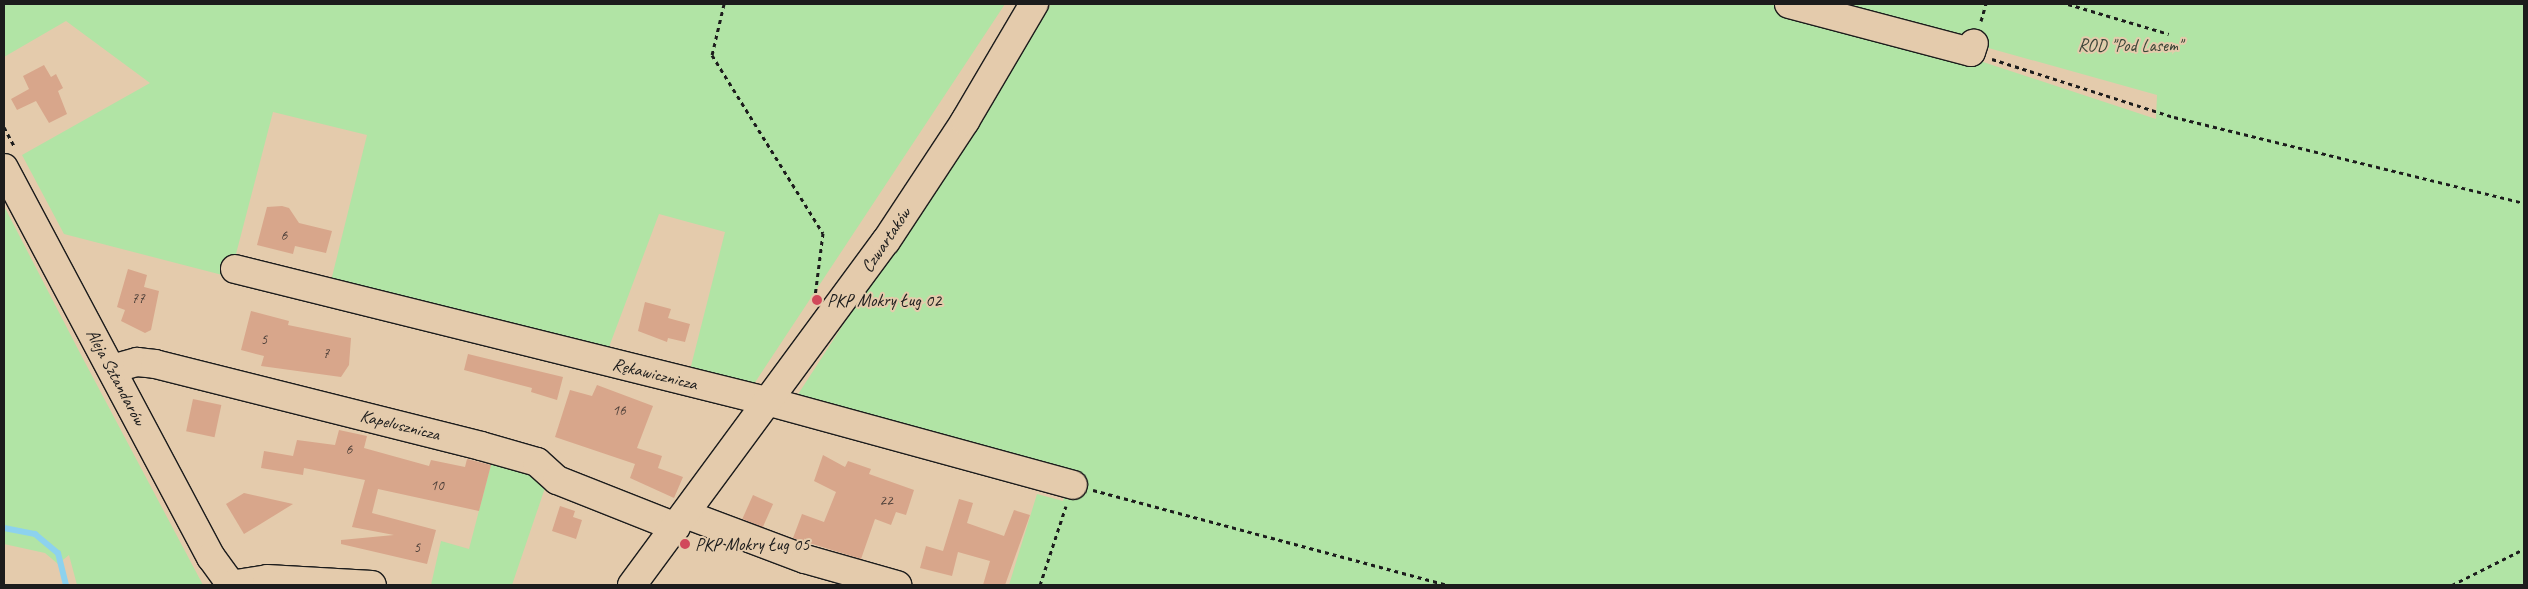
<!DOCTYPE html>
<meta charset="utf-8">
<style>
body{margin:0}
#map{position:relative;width:2528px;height:589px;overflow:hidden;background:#e4cbac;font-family:Caveat,sans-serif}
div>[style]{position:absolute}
.green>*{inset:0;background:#b1e4a5}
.stream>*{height:6px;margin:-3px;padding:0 3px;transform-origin:3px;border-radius:3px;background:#8dd2ee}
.building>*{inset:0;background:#d8a68b;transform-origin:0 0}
.path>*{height:3px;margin-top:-1.5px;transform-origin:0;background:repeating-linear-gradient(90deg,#1c1c1c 0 4px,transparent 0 8px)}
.roads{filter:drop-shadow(1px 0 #1c1c1c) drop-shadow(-1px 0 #1c1c1c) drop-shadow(0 1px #1c1c1c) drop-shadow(0 -1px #1c1c1c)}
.minor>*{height:28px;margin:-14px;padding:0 14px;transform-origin:14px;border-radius:14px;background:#e4cbac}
.dots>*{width:14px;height:14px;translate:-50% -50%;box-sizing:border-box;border:2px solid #e4cbac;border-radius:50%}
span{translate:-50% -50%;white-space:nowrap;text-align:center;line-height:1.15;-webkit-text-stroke:4px #e4cbac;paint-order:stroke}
.number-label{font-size:15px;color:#4b3e38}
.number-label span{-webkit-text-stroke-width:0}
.park-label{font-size:18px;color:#3a4437}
.street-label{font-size:18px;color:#1c1c1c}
.poi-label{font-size:18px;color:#1c1c1c}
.left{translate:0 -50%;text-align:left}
.frame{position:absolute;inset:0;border:5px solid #1c1c1c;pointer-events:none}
</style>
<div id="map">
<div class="green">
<i style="clip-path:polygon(4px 4px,1005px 4px,750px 390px,689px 374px,725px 232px,659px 214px,606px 355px,330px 285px,367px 135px,273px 112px,230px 277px,64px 234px,22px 155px,150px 83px,66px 21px,4px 57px)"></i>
<i style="clip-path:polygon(1051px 4px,1776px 4px,1971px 58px,2156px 119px,2157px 95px,1831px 4px,2524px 4px,2524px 585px,1009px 585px,1037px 494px,1063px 501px,1070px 476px,793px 402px)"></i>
<i style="clip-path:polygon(4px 206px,80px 353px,203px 585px,77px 585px,69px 555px,58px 564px,45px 553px,4px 544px)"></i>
<i style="clip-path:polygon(494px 453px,547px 482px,512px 585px,431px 585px,441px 541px,469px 549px)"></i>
</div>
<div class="stream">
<i style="left:4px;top:528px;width:32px;rotate:11deg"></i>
<i style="left:35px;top:534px;width:30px;rotate:40deg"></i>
<i style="left:58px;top:553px;width:33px;rotate:76deg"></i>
</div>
<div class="building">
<i style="clip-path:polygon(44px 65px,51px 77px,56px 74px,63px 88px,58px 91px,67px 114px,49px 123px,36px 101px,17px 110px,11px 99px,29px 89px,23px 76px)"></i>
<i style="clip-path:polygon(282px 206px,289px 208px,299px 223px,332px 231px,326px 253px,295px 246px,293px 254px,257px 245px,267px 207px)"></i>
<i style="clip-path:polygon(128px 269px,147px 275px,144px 287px,159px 291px,151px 330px,145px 333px,121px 321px,125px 310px,117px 307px)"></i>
<i style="clip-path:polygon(645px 302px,671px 309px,668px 318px,690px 324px,685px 342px,668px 338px,667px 342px,638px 331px)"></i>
<i style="clip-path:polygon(251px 311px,289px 321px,288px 325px,351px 338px,349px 365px,341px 377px,261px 366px,264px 356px,241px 350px)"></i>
<i style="clip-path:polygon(468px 354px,563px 377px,557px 400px,531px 392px,532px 388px,464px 370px)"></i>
<i style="clip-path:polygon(597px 385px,653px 406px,637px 448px,662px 456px,658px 468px,683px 477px,674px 498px,630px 478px,635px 464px,555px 437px,570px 390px,592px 396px)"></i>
<i style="left:193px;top:399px;width:29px;height:33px;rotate:12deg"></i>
<i style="clip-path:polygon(339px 430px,367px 436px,364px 448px,429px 466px,431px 460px,465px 467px,467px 459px,491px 465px,479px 511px,378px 489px,372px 513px,436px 530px,427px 564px,341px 544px,341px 540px,394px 535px,352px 527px,365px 480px,304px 468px,303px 475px,261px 468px,264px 451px,293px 456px,297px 440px,335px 445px)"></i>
<i style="clip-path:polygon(823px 455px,845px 467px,848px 461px,871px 469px,869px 474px,914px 490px,906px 515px,896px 512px,891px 525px,875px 519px,861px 559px,793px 538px,802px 514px,824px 522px,836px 492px,814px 481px)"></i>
<i style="clip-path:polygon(244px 493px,293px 504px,244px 534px,226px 504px)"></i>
<i style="left:753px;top:495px;width:22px;height:26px;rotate:24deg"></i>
<i style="clip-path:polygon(959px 499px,973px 503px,967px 523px,1004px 536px,1014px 510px,1030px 515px,1005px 585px,983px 585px,990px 561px,958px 552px,952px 576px,920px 568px,926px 546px,943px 551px)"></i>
<i style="clip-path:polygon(560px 506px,575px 511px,573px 517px,582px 520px,576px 539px,552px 531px)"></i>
</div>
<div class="path">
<i style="left:724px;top:4px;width:52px;rotate:103.2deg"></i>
<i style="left:712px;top:55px;width:210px;rotate:58.1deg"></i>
<i style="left:823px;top:233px;width:64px;rotate:97.2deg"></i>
<i style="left:2068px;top:4px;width:105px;rotate:16.5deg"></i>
<i style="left:1981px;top:21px;width:18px;rotate:-74deg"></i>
<i style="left:1992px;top:59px;width:191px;rotate:17.7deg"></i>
<i style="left:2174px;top:117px;width:360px;rotate:13.8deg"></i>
<i style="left:4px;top:127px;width:21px;rotate:62deg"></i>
<i style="left:1093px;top:490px;width:367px;rotate:15deg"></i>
<i style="left:1040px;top:585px;width:83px;rotate:-71.8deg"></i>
<i style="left:2452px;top:585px;width:80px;rotate:-26.6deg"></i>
</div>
<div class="roads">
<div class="minor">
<i style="left:1789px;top:4px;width:188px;rotate:14.8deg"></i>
<i style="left:1971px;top:52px;width:9px;rotate:-72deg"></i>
<i style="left:4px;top:168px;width:441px;rotate:62deg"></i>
<i style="left:211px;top:557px;width:34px;rotate:54deg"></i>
<i style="left:235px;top:269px;width:551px;rotate:13.96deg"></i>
<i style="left:770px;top:402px;width:314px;rotate:15.3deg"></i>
<i style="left:112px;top:369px;width:26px;rotate:-16deg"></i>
<i style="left:137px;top:362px;width:18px;rotate:6deg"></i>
<i style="left:155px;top:364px;width:336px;rotate:14.1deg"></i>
<i style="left:481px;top:446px;width:58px;rotate:15.9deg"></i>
<i style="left:537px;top:462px;width:27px;rotate:42deg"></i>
<i style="left:557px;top:480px;width:128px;rotate:21.6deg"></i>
<i style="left:685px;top:514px;width:128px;rotate:20.6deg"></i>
<i style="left:805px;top:559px;width:96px;rotate:15.8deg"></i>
<i style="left:230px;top:585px;width:37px;rotate:-9deg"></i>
<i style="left:267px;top:579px;width:105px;rotate:3.3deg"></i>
<i style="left:632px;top:585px;width:428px;rotate:-53.6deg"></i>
<i style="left:886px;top:241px;width:144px;rotate:-56.6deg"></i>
<i style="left:965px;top:121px;width:136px;rotate:-59.5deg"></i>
</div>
</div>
<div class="dots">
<i style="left:817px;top:300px;background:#d1495b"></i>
<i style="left:685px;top:544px;background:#d1495b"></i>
</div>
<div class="number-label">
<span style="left:284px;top:236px">6</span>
<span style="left:138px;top:299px">77</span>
<span style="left:264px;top:340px">5</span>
<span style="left:326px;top:354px">7</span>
<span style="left:619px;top:411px">16</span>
<span style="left:349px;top:450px">6</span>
<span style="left:437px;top:486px">10</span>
<span style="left:886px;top:501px">22</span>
<span style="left:417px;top:548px">5</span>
</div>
<div class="park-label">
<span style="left:2130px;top:45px">ROD "Pod Lasem"</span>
</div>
<div class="street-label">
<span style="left:886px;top:240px;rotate:-56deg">Czwartaków</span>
<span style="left:655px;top:374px;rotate:14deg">Rękawicznicza</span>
<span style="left:116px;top:377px;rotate:62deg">Aleja Sztandarów</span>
<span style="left:400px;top:425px;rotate:14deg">Kapelusznicza</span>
</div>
<div class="poi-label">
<span class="left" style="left:827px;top:300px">PKP Mokry Ług 02</span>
<span class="left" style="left:695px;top:544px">PKP Mokry Ług 05</span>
</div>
<div class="frame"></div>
</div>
